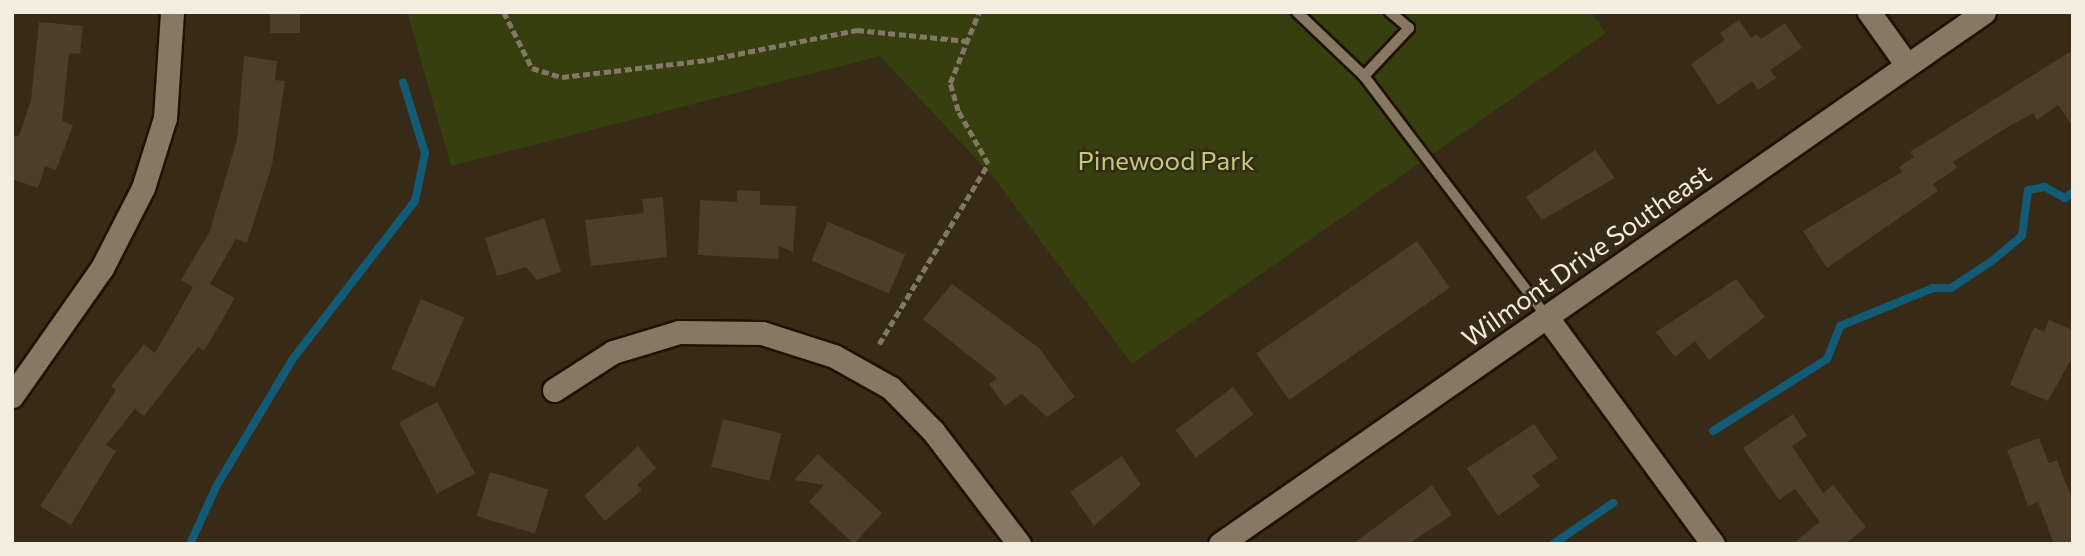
<!DOCTYPE html>
<style>
body{margin:0}
#map{position:relative;width:2085px;height:556px;overflow:hidden;background:#372a17;font-family:Commissioner,sans-serif}
div>[style]{position:absolute}
.green>*{inset:0;background:#373f0f}
.stream>*{height:8px;margin:-4px;padding:0 4px;transform-origin:4px;border-radius:4px;background:#115b76}
.building>*{inset:0;background:#4c3e2b;transform-origin:0 0}
.path>*{height:4.5px;margin-top:-2.25px;transform-origin:0;background:repeating-linear-gradient(90deg,#837767 0 7px,transparent 0 10.5px)}
.roads{filter:drop-shadow(2px 0 #1e1202) drop-shadow(-2px 0 #1e1202) drop-shadow(0 2px #1e1202) drop-shadow(0 -2px #1e1202)}
.lane>*{height:10px;margin:-5px;padding:0 5px;transform-origin:5px;border-radius:5px;background:#877863}
.street>*{height:23px;margin:-11.5px;padding:0 11.5px;transform-origin:11.5px;border-radius:11.5px;background:#877863}
span{translate:-50% -50%;white-space:nowrap;text-align:center;line-height:1.15;-webkit-text-stroke:5px #372a17;paint-order:stroke}
.park-label{font-size:26px;color:#bccd79}
.street-label{font-size:26px;color:#f5ece0}
.frame{position:absolute;inset:0;border:14px solid #f5ece0;pointer-events:none}
</style>
<div id="map">
<div class="green">
<i style="clip-path:polygon(407px 12px,1591px 12px,1606px 33px,1132px 364px,994px 178px,880px 56px,451px 166px)"></i>
</div>
<div class="stream">
<i style="left:1713px;top:431px;width:135px;rotate:-32.3deg"></i>
<i style="left:1827px;top:359px;width:35px;rotate:-68deg"></i>
<i style="left:1840px;top:326px;width:100px;rotate:-22.2deg"></i>
<i style="left:1933px;top:288px;width:18px"></i>
<i style="left:1951px;top:288px;width:49px;rotate:-33.4deg"></i>
<i style="left:1992px;top:261px;width:39px;rotate:-40deg"></i>
<i style="left:2022px;top:236px;width:46px;rotate:-82.6deg"></i>
<i style="left:2028px;top:190px;width:17px;rotate:-10deg"></i>
<i style="left:2045px;top:187px;width:23px;rotate:29deg"></i>
<i style="left:2065px;top:198px;width:10px;rotate:-37deg"></i>
<i style="left:190px;top:544px;width:65px;rotate:-65.4deg"></i>
<i style="left:217px;top:485px;width:146px;rotate:-59deg"></i>
<i style="left:292px;top:360px;width:201px;rotate:-52.3deg"></i>
<i style="left:415px;top:201px;width:49px;rotate:-78.2deg"></i>
<i style="left:425px;top:153px;width:74px;rotate:-107.2deg"></i>
<i style="left:1553px;top:544px;width:73px;rotate:-34.3deg"></i>
</div>
<div class="building">
<i style="left:270px;top:12px;width:30px;height:21px"></i>
<i style="clip-path:polygon(1739px 20px,1751px 38px,1757px 34px,1761px 39px,1785px 23px,1802px 48px,1770px 70px,1776px 78px,1758px 90px,1752px 81px,1718px 105px,1691px 64px,1725px 40px,1720px 33px)"></i>
<i style="clip-path:polygon(39px 22px,83px 26px,80px 54px,69px 53px,62px 121px,73px 125px,56px 170px,45px 166px,38px 188px,12px 179px,12px 136px,19px 136px,31px 100px)"></i>
<i style="clip-path:polygon(2073px 50px,2073px 127px,2058px 105px,2037px 120px,2033px 113px,2006px 128px,1953px 162px,1957px 168px,1933px 184px,1938px 191px,1827px 268px,1803px 231px,1902px 172px,1899px 167px,1914px 157px,1910px 152px)"></i>
<i style="clip-path:polygon(244px 56px,277px 61px,275px 80px,285px 81px,272px 165px,247px 243px,236px 239px,210px 284px,235px 298px,204px 351px,198px 347px,144px 416px,135px 409px,106px 445px,116px 451px,71px 525px,40px 506px,116px 390px,111px 386px,144px 344px,155px 353px,193px 287px,181px 280px,210px 231px,237px 139px)"></i>
<i style="clip-path:polygon(1595px 150px,1615px 178px,1542px 220px,1526px 197px)"></i>
<i style="clip-path:polygon(737px 190px,760px 191px,760px 205px,796px 206px,793px 252px,779px 246px,778px 259px,698px 255px,700px 200px,737px 202px)"></i>
<i style="clip-path:polygon(663px 197px,667px 257px,591px 266px,585px 220px,644px 213px,642px 199px)"></i>
<i style="clip-path:polygon(544px 218px,561px 272px,537px 280px,526px 267px,497px 276px,485px 238px)"></i>
<i style="left:828px;top:222px;width:84px;height:42px;rotate:23deg"></i>
<i style="left:1417px;top:241px;width:57px;height:196px;rotate:55deg"></i>
<i style="clip-path:polygon(1736px 279px,1765px 317px,1709px 360px,1695px 341px,1675px 357px,1656px 332px)"></i>
<i style="clip-path:polygon(952px 284px,1039px 348px,1075px 397px,1047px 417px,1022px 394px,1005px 406px,989px 384px,997px 378px,923px 319px)"></i>
<i style="left:421px;top:299px;width:47px;height:76px;rotate:23deg"></i>
<i style="clip-path:polygon(2049px 320px,2073px 330px,2073px 356px,2048px 401px,2010px 385px,2034px 327px,2044px 332px)"></i>
<i style="left:1233px;top:387px;width:34px;height:72px;rotate:53deg"></i>
<i style="left:437px;top:402px;width:81px;height:43px;rotate:62deg"></i>
<i style="clip-path:polygon(1793px 414px,1807px 436px,1792px 446px,1823px 493px,1833px 485px,1866px 527px,1845px 544px,1792px 544px,1820px 522px,1795px 489px,1779px 500px,1743px 448px)"></i>
<i style="left:723px;top:419px;width:60px;height:49px;rotate:14deg"></i>
<i style="clip-path:polygon(1534px 424px,1558px 458px,1532px 476px,1540px 486px,1498px 516px,1467px 468px)"></i>
<i style="clip-path:polygon(2039px 438px,2049px 463px,2057px 460px,2073px 501px,2073px 544px,2054px 544px,2038px 502px,2028px 506px,2007px 450px)"></i>
<i style="clip-path:polygon(638px 446px,656px 468px,637px 485px,642px 490px,605px 521px,584px 496px)"></i>
<i style="clip-path:polygon(818px 454px,882px 513px,854px 544px,809px 502px,824px 485px,794px 480px)"></i>
<i style="clip-path:polygon(1122px 456px,1141px 485px,1094px 526px,1070px 492px)"></i>
<i style="left:490px;top:472px;width:61px;height:46px;rotate:17deg"></i>
<i style="clip-path:polygon(1432px 485px,1452px 515px,1408px 544px,1353px 544px)"></i>
</div>
<div class="path">
<i style="left:504px;top:12px;width:63px;rotate:63.4deg"></i>
<i style="left:532px;top:68px;width:31px;rotate:17deg"></i>
<i style="left:562px;top:77px;width:146px;rotate:-6.7deg"></i>
<i style="left:707px;top:60px;width:153px;rotate:-11.3deg"></i>
<i style="left:857px;top:30px;width:111px;rotate:5.7deg"></i>
<i style="left:879px;top:344px;width:210px;rotate:-58.8deg"></i>
<i style="left:988px;top:164px;width:61px;rotate:-119.5deg"></i>
<i style="left:958px;top:111px;width:29px;rotate:-106deg"></i>
<i style="left:950px;top:83px;width:77px;rotate:-67.8deg"></i>
</div>
<div class="roads">
<div class="lane">
<i style="left:1297px;top:12px;width:93px;rotate:43.7deg"></i>
<i style="left:1364px;top:76px;width:301px;rotate:52.8deg"></i>
<i style="left:1364px;top:76px;width:66px;rotate:-46.8deg"></i>
<i style="left:1409px;top:28px;width:25px;rotate:-140deg"></i>
</div>
<div class="street">
<i style="left:1869px;top:12px;width:65px;rotate:54.4deg"></i>
<i style="left:1546px;top:316px;width:283px;rotate:53.8deg"></i>
<i style="left:554px;top:390px;width:70px;rotate:-32.8deg"></i>
<i style="left:613px;top:352px;width:69px;rotate:-16.9deg"></i>
<i style="left:679px;top:332px;width:83px;rotate:0.7deg"></i>
<i style="left:762px;top:333px;width:76px;rotate:17.7deg"></i>
<i style="left:834px;top:356px;width:65px;rotate:29.3deg"></i>
<i style="left:891px;top:388px;width:60px;rotate:45.7deg"></i>
<i style="left:933px;top:431px;width:142px;rotate:52.7deg"></i>
<i style="left:12px;top:396px;width:156px;rotate:-54.9deg"></i>
<i style="left:102px;top:268px;width:90px;rotate:-62.9deg"></i>
<i style="left:143px;top:188px;width:73px;rotate:-72.6deg"></i>
<i style="left:165px;top:118px;width:106px;rotate:-86.2deg"></i>
<i style="left:1220px;top:544px;width:931px;rotate:-34.85deg"></i>
</div>
</div>
<div class="park-label">
<span style="left:1166px;top:160px">Pinewood Park</span>
</div>
<div class="street-label">
<span style="left:1586px;top:255px;rotate:-35deg">Wilmont Drive Southeast</span>
</div>
<div class="frame"></div>
</div>
